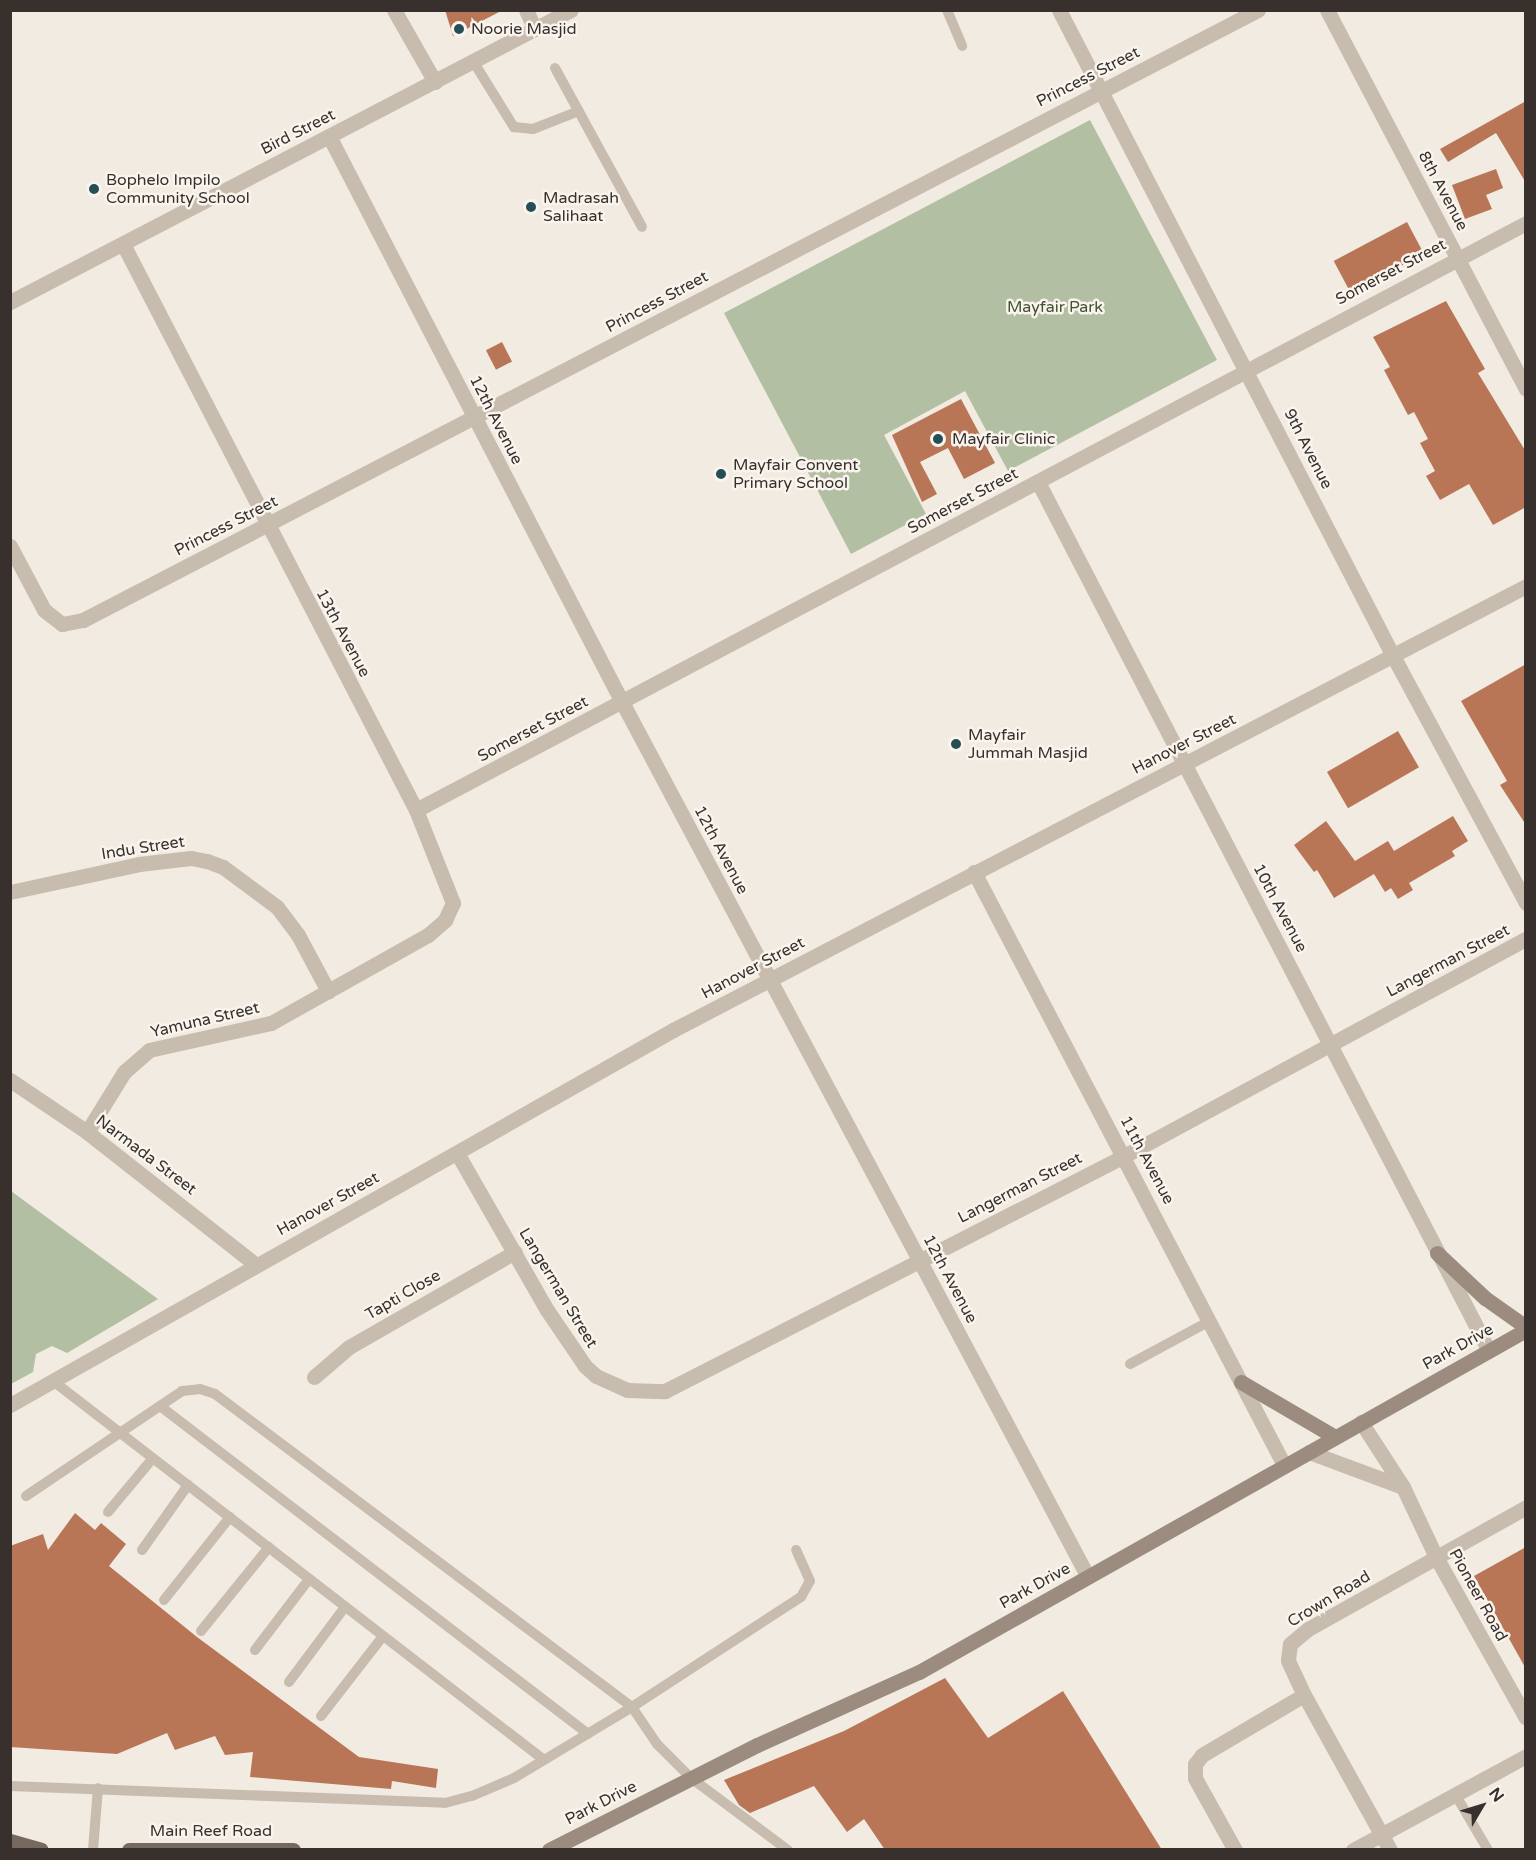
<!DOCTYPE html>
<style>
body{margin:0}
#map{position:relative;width:1536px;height:1860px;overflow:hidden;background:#f1ebe1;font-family:"Varela Round",sans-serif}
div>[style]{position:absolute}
.green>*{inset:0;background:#b3bfa2}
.building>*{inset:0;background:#b97657;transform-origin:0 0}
.lane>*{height:10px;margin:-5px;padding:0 5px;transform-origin:5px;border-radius:5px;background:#c8bcae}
.street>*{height:15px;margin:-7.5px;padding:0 7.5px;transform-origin:7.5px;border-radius:7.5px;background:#c8bcae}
.secondary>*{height:15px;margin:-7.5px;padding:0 7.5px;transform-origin:7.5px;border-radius:7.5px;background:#9c8c80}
.primary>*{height:15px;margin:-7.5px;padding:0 7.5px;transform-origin:7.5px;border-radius:7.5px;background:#78695f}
.dots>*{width:16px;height:16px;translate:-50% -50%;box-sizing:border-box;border:3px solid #f9f4ed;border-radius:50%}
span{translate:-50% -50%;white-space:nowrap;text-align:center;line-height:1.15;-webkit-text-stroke:5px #f9f4ed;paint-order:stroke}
.poi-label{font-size:16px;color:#38302c}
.left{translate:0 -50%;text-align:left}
.street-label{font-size:16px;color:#38302c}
.park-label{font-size:16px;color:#455332}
.frame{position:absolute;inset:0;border:12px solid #38302c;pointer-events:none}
.north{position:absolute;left:1452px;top:1776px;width:60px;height:60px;-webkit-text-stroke:4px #f9f4ed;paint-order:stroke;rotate:52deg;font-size:16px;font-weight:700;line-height:24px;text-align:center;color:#38302c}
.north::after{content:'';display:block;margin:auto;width:21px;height:27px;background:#38302c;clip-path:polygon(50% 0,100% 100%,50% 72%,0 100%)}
</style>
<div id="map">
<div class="green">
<i style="clip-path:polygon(1090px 120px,1217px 360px,1008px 471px,965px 391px,884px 435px,926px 514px,851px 554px,724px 313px)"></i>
<i style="clip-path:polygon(11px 1191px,158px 1299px,67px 1353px,52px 1346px,36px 1354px,33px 1372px,11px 1384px)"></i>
</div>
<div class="building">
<i style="clip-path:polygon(445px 10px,503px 10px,453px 36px)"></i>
<i style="clip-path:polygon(1526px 101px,1526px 183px,1496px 133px,1448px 162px,1440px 149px)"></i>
<i style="clip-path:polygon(1496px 169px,1503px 188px,1486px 195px,1492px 209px,1465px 219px,1452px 185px)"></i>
<i style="left:1407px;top:222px;width:36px;height:83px;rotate:62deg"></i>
<i style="clip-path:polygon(1446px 301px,1485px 369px,1478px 373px,1526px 452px,1526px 507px,1493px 525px,1469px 484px,1440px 500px,1426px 476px,1435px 471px,1420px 443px,1428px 439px,1414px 412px,1408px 415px,1384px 370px,1390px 367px,1373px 337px)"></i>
<i style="left:502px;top:342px;width:22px;height:18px;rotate:63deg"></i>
<i style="clip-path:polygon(961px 399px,995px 463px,964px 479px,948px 448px,920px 462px,937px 494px,922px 502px,892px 435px)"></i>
<i style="clip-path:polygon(1526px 664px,1526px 825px,1500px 785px,1507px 781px,1461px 701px)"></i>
<i style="left:1398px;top:731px;width:42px;height:82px;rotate:60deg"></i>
<i style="clip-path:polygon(1453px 816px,1468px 841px,1452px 851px,1455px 856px,1409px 883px,1413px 890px,1398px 899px,1391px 888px,1385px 892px,1374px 874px,1334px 898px,1317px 870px,1314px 872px,1294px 845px,1326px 821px,1355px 861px,1388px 841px,1394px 851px)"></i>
<i style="clip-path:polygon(75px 1513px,95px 1530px,101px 1523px,126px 1544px,109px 1566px,197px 1637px,359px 1757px,438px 1769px,436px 1788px,392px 1781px,391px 1789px,250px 1777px,253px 1752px,225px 1755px,215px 1736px,175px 1750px,167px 1733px,117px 1754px,10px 1747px,10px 1546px,43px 1534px,48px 1550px)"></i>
<i style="clip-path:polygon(1526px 1547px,1526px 1669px,1474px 1576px)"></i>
<i style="clip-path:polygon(945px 1678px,988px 1738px,1063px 1691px,1162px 1850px,885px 1850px,864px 1819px,847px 1832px,814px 1786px,750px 1813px,739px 1805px,724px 1780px,844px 1731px)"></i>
</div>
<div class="lane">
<i style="left:947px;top:10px;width:39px;rotate:67deg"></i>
<i style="left:473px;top:61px;width:78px;rotate:58.2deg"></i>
<i style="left:514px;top:127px;width:19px;rotate:6deg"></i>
<i style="left:533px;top:129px;width:49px;rotate:-21.4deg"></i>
<i style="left:555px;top:68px;width:181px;rotate:61.3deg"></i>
<i style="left:1130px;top:1364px;width:91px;rotate:-28.3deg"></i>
<i style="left:53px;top:1381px;width:620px;rotate:37.66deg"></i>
<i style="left:160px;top:1406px;width:539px;rotate:37.46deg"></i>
<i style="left:26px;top:1496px;width:188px;rotate:-33.9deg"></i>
<i style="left:182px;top:1391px;width:18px;rotate:-6deg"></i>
<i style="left:200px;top:1389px;width:16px;rotate:18deg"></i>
<i style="left:215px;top:1394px;width:521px;rotate:36.89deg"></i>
<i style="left:632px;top:1707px;width:45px;rotate:56deg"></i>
<i style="left:657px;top:1744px;width:48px;rotate:45deg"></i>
<i style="left:691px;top:1778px;width:121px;rotate:36.6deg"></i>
<i style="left:108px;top:1512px;width:70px;rotate:-50.2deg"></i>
<i style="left:142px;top:1550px;width:80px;rotate:-54.7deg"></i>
<i style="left:164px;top:1600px;width:106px;rotate:-51.5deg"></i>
<i style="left:201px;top:1631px;width:108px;rotate:-51deg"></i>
<i style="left:255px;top:1650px;width:89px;rotate:-52.7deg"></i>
<i style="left:289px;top:1682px;width:94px;rotate:-53.3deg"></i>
<i style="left:321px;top:1716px;width:101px;rotate:-52.2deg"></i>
<i style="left:10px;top:1786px;width:435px;rotate:2.2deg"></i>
<i style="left:445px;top:1803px;width:28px;rotate:-15deg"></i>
<i style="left:472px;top:1796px;width:46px;rotate:-23.2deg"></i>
<i style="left:514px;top:1778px;width:138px;rotate:-31deg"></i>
<i style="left:632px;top:1707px;width:202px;rotate:-33.1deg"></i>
<i style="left:801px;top:1597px;width:18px;rotate:-61deg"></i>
<i style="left:810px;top:1581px;width:34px;rotate:-114deg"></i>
<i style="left:1455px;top:1794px;width:65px;rotate:59.5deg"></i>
<i style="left:93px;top:1850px;width:62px;rotate:-85.4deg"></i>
</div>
<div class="street">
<i style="left:394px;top:10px;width:83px;rotate:60.3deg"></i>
<i style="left:526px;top:10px;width:21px;rotate:65deg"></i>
<i style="left:1059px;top:10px;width:725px;rotate:62.66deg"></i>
<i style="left:1392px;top:654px;width:283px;rotate:61.7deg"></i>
<i style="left:1327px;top:10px;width:428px;rotate:62.3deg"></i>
<i style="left:329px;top:136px;width:637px;rotate:62.63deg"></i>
<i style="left:622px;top:702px;width:991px;rotate:61.96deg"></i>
<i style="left:10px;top:302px;width:632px;rotate:-27.5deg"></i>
<i style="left:1038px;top:482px;width:979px;rotate:62.57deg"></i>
<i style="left:10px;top:546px;width:72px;rotate:62deg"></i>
<i style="left:44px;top:610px;width:23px;rotate:38deg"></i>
<i style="left:62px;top:624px;width:21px;rotate:-11deg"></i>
<i style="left:83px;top:620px;width:1324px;rotate:-27.44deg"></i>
<i style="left:416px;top:810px;width:1256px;rotate:-27.87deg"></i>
<i style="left:974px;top:872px;width:669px;rotate:62.4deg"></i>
<i style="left:10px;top:892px;width:132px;rotate:-12.2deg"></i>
<i style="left:139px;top:864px;width:52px;rotate:-6.6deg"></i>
<i style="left:191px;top:858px;width:16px;rotate:11deg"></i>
<i style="left:207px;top:861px;width:17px;rotate:21deg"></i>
<i style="left:223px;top:867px;width:67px;rotate:36.5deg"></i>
<i style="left:277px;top:907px;width:35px;rotate:53deg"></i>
<i style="left:298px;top:935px;width:64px;rotate:61.8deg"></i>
<i style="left:10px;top:1080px;width:93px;rotate:34deg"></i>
<i style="left:87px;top:1132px;width:215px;rotate:38.2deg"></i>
<i style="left:87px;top:1132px;width:70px;rotate:-58.3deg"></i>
<i style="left:124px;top:1072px;width:33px;rotate:-41deg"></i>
<i style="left:149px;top:1050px;width:125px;rotate:-12.5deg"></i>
<i style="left:271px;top:1023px;width:180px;rotate:-29.3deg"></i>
<i style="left:428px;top:935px;width:23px;rotate:-41deg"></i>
<i style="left:445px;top:920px;width:19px;rotate:-65deg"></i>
<i style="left:453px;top:903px;width:100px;rotate:-111.7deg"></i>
<i style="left:416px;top:810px;width:637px;rotate:-117.37deg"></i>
<i style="left:457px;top:1153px;width:181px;rotate:60.2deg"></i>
<i style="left:547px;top:1310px;width:68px;rotate:55.8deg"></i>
<i style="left:585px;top:1366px;width:15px;rotate:42deg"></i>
<i style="left:596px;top:1376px;width:34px;rotate:24deg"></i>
<i style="left:627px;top:1390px;width:38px;rotate:2deg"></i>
<i style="left:665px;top:1391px;width:516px;rotate:-27.11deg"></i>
<i style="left:1124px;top:1156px;width:457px;rotate:-28.4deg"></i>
<i style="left:314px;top:1377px;width:46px;rotate:-40.6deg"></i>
<i style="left:349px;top:1347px;width:191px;rotate:-29.8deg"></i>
<i style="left:10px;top:1405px;width:762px;rotate:-29.49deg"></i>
<i style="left:673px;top:1030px;width:962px;rotate:-27.5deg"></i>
<i style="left:1361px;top:1422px;width:77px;rotate:57.1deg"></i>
<i style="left:1403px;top:1487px;width:77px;rotate:64.8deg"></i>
<i style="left:1436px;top:1557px;width:184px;rotate:60.8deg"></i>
<i style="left:1309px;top:1452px;width:100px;rotate:20.4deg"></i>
<i style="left:1235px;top:1850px;width:82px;rotate:-119.1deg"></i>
<i style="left:1195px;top:1778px;width:14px;rotate:-90deg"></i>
<i style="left:1195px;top:1764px;width:11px;rotate:-52deg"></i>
<i style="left:1202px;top:1755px;width:118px;rotate:-30.5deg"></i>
<i style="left:1353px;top:1850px;width:197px;rotate:-28.5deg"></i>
<i style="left:1390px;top:1850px;width:177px;rotate:-119deg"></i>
<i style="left:1304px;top:1695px;width:38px;rotate:-115deg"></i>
<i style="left:1288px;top:1660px;width:16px;rotate:-83deg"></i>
<i style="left:1290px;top:1644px;width:23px;rotate:-40deg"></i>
<i style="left:1308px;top:1629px;width:250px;rotate:-29.2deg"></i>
</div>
<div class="secondary">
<i style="left:1437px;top:1253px;width:66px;rotate:43.2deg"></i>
<i style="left:1485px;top:1298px;width:50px;rotate:35.3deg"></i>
<i style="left:1241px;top:1382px;width:109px;rotate:30.3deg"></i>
<i style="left:549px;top:1850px;width:233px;rotate:-26.8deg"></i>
<i style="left:757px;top:1745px;width:178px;rotate:-24.3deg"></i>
<i style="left:919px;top:1672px;width:697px;rotate:-29.4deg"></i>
</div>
<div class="primary">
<i style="left:10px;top:1841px;width:32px;rotate:16deg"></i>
<i style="left:129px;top:1850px;width:164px"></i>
</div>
<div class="dots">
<i style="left:459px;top:29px;background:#254e55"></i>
<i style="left:94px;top:189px;background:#254e55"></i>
<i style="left:531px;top:207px;background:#254e55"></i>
<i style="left:938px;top:439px;background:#254e55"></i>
<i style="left:721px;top:474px;background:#254e55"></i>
<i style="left:956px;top:744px;background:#254e55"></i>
</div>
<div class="poi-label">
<span class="left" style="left:471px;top:29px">Noorie Masjid</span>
<span class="left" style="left:106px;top:189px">Bophelo Impilo<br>Community School</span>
<span class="left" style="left:543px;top:207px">Madrasah<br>Salihaat</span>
<span class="left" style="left:952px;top:439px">Mayfair Clinic</span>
<span class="left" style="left:733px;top:474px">Mayfair Convent<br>Primary School</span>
<span class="left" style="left:968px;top:744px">Mayfair<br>Jummah Masjid</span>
</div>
<div class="street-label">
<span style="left:1088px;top:77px;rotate:-27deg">Princess Street</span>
<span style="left:298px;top:132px;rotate:-27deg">Bird Street</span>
<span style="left:1443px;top:191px;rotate:62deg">8th Avenue</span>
<span style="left:1391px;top:272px;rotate:-28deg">Somerset Street</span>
<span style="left:657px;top:302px;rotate:-28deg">Princess Street</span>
<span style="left:496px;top:420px;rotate:63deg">12th Avenue</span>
<span style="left:1308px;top:449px;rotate:63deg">9th Avenue</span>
<span style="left:963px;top:501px;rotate:-28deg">Somerset Street</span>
<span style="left:226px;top:526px;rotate:-27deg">Princess Street</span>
<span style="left:343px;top:633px;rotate:62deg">13th Avenue</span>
<span style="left:533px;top:729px;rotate:-28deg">Somerset Street</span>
<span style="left:1184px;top:744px;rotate:-27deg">Hanover Street</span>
<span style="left:143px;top:848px;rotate:-9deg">Indu Street</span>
<span style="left:721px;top:850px;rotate:62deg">12th Avenue</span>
<span style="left:1280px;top:908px;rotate:62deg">10th Avenue</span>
<span style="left:1448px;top:961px;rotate:-28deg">Langerman Street</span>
<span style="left:753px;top:968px;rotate:-28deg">Hanover Street</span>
<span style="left:205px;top:1020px;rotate:-13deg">Yamuna Street</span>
<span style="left:146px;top:1155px;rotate:37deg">Narmada Street</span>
<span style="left:1147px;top:1160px;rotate:62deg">11th Avenue</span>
<span style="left:1020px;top:1188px;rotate:-27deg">Langerman Street</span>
<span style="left:328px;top:1204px;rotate:-29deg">Hanover Street</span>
<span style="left:950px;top:1279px;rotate:62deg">12th Avenue</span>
<span style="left:558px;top:1288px;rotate:59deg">Langerman Street</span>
<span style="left:403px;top:1295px;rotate:-30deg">Tapti Close</span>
<span style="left:1458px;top:1347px;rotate:-29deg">Park Drive</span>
<span style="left:1035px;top:1586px;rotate:-29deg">Park Drive</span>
<span style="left:1478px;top:1595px;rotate:61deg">Pioneer Road</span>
<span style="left:1329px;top:1599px;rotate:-31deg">Crown Road</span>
<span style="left:601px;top:1803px;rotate:-27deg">Park Drive</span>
<span style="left:211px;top:1831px">Main Reef Road</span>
</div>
<div class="park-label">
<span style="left:1055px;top:307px">Mayfair Park</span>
</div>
<div class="frame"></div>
<div class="north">N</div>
</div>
